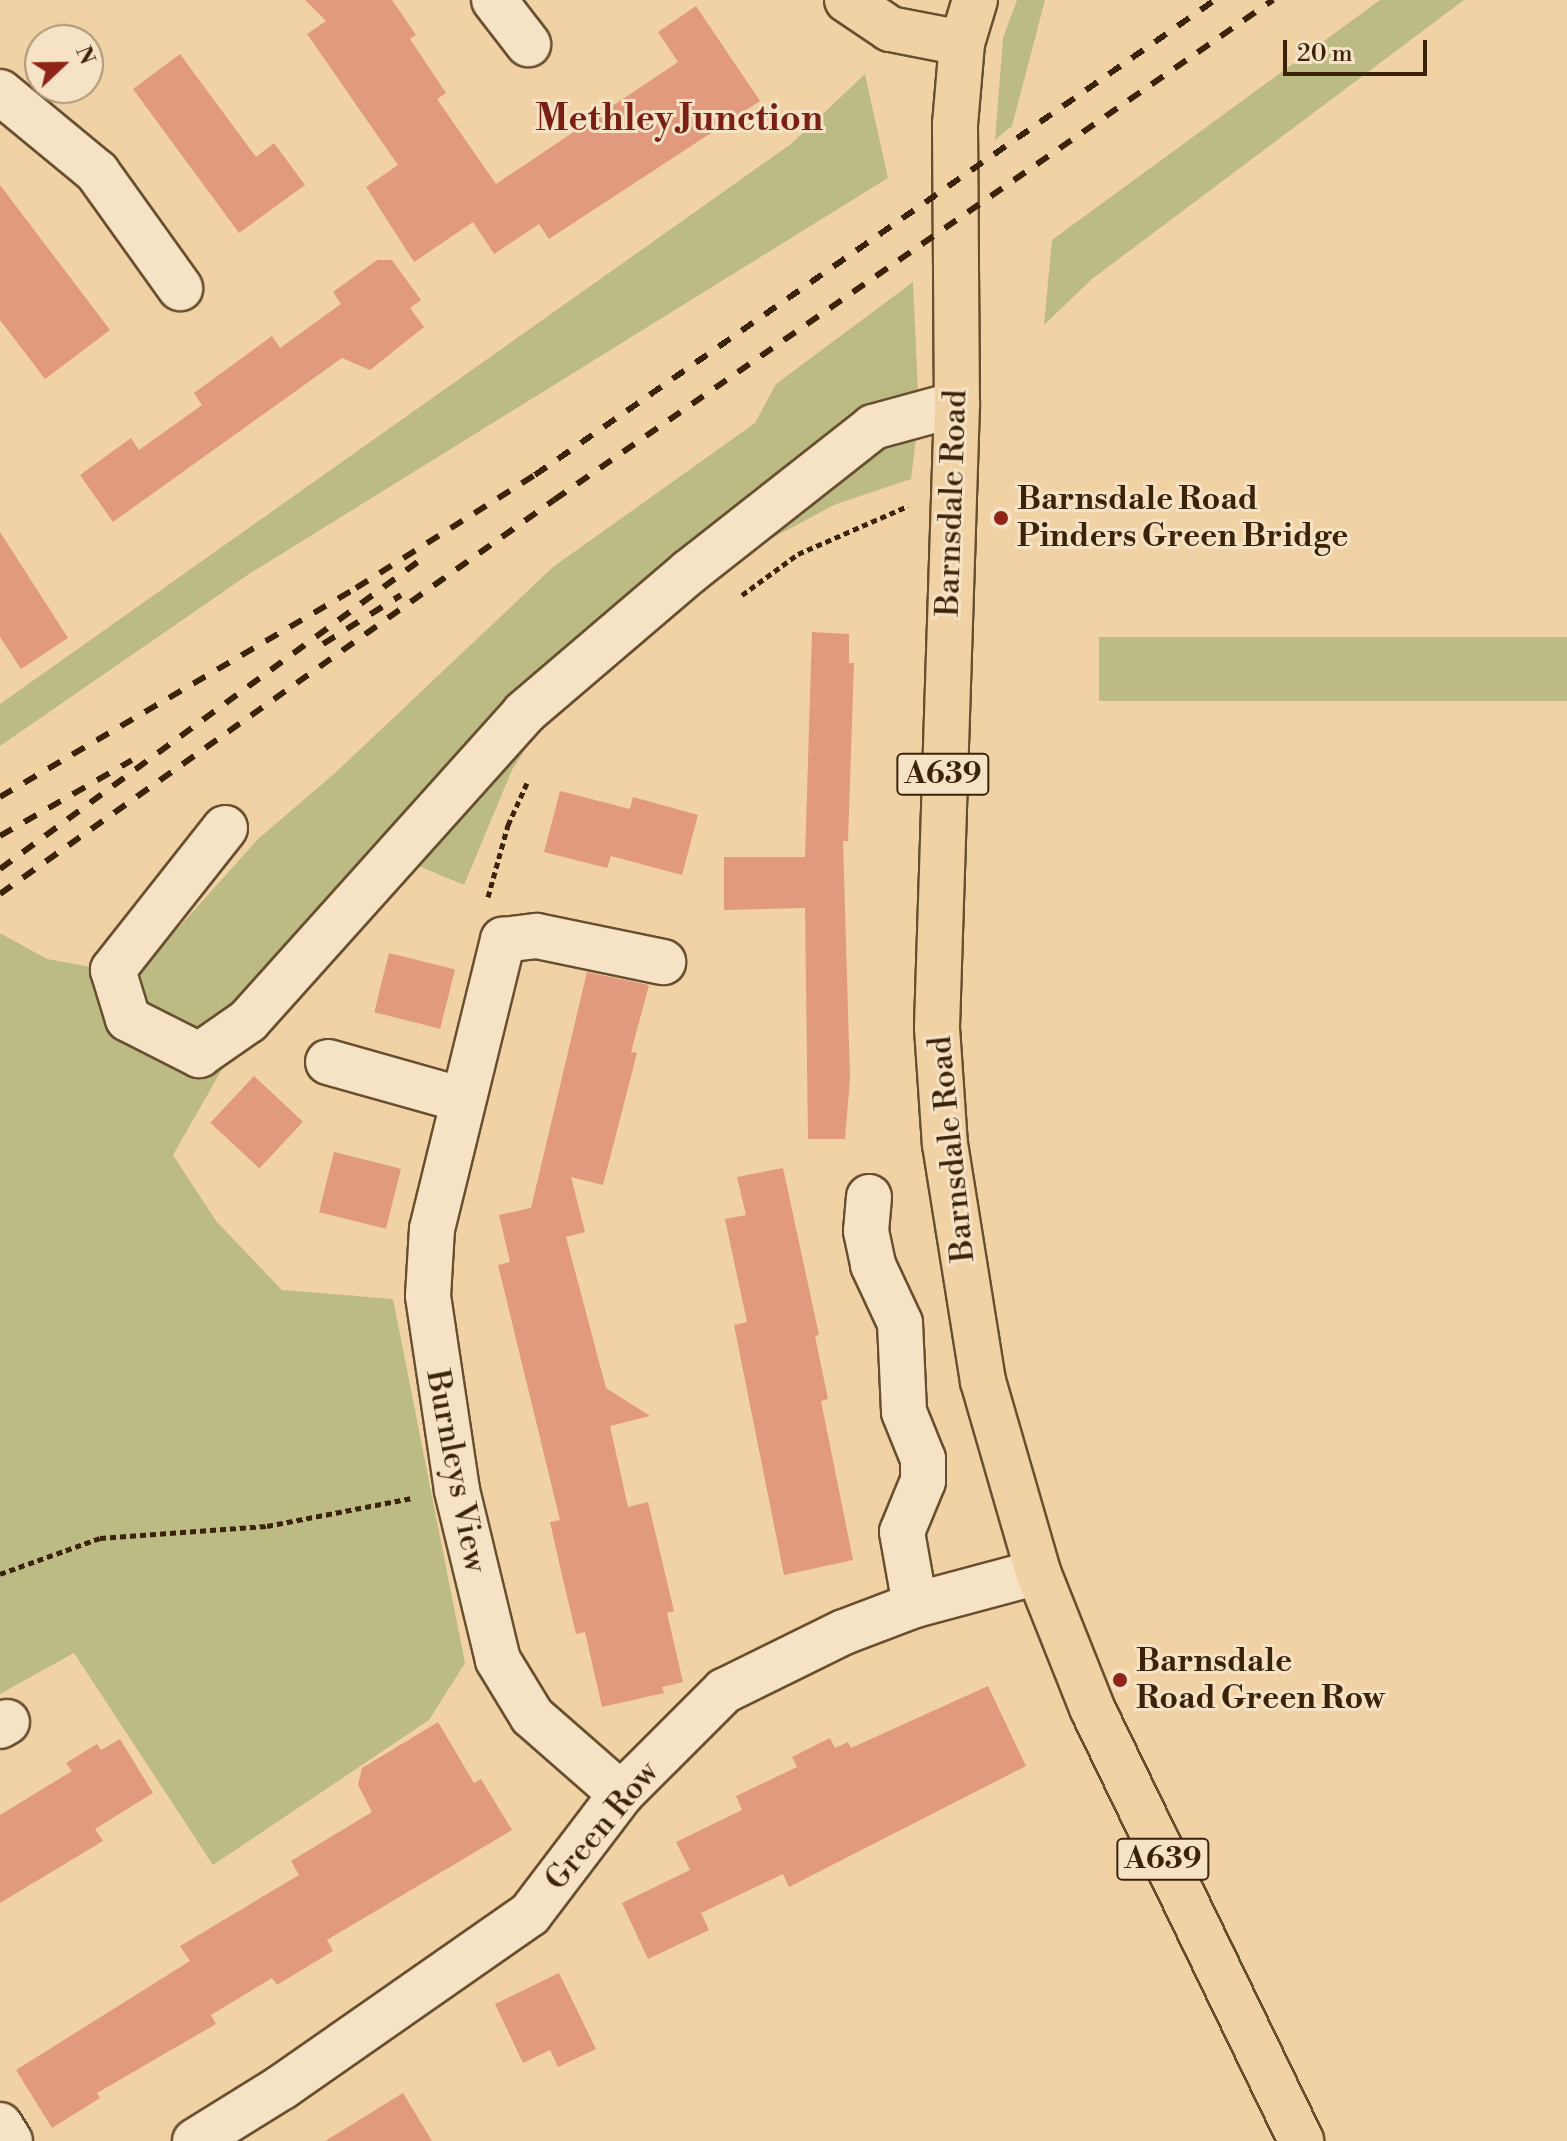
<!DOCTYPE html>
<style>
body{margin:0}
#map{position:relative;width:1567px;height:2141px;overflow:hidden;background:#f1d2a5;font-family:"Libre Bodoni",serif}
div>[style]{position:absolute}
.green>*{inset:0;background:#bdbb84;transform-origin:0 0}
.building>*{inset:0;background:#e19a7e;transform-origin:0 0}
.path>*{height:5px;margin-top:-2.5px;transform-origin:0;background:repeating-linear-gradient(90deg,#3b2309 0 6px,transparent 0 10px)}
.roads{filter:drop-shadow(2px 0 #684f30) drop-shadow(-2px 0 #684f30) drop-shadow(0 2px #684f30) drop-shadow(0 -2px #684f30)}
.minor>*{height:44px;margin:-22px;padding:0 22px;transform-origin:22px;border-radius:22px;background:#f6e2c4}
.major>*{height:44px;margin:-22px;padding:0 22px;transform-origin:22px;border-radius:22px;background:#f1d2a5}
.rail>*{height:6px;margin-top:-3px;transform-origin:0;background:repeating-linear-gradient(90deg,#3b2309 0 14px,transparent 0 28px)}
.dots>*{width:22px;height:22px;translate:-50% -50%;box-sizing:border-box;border:4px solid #f6e2c4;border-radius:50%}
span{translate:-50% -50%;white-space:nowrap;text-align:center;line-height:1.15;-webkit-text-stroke:6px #f6e2c4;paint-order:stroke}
.shield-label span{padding:2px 6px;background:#f6e2c4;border:2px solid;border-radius:6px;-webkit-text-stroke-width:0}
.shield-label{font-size:30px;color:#3b2309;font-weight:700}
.poi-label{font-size:32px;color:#3b2309;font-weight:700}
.left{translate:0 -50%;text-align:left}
.street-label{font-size:32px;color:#3b2309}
.quarter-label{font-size:36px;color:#7a1f14;font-weight:700}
.north{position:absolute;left:24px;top:24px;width:80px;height:80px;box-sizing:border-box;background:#f6e2c4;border:2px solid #ab9679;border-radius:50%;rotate:68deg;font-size:22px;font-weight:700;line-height:32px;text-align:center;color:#3b2309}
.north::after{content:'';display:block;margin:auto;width:28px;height:36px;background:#8f2418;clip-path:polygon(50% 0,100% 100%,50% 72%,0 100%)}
.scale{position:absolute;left:1283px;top:40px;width:144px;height:36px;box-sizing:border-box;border:4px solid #3b2309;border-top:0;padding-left:10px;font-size:24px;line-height:28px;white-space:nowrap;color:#3b2309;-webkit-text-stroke:6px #f6e2c4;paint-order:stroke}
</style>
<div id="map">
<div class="green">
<i style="clip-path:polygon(1017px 0,1045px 0,1012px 126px,995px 140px,1003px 38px)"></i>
<i style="clip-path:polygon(1380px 0,1464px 0,1092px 279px,1044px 325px,1052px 240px)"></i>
<i style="clip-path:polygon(865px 74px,888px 178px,249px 574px,0 746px,0 704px,791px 144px)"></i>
<i style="clip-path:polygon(913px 282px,919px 415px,911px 479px,834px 505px,692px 581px,556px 701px,512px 770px,464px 885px,404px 860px,224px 1066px,173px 1155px,216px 1221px,282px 1290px,393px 1299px,465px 1663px,429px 1720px,213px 1865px,74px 1653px,0 1694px,0 933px,47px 959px,136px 975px,258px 839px,335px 773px,553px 567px,755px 423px,776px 384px)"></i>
<i style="left:1567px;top:637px;width:64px;height:468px;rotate:90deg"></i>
</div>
<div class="building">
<i style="clip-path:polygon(305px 0,392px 0,416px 35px,410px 39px,446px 93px,437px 99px,496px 184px,678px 62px,658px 32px,696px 6px,760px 101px,549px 239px,539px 224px,494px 254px,473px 222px,414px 262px,366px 187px,398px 165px,307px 34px,326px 21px)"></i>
<i style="clip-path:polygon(180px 54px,256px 157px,274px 143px,305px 185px,239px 233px,133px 89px)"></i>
<i style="clip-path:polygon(0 185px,110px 330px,45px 379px,0 320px)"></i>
<i style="clip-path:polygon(377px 260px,392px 260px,421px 300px,410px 308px,424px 327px,370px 370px,342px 358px,113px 522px,80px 475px,131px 438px,139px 450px,202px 405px,194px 393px,272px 336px,280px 348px,341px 304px,333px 292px)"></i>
<i style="clip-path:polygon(0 532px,68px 638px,21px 669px,0 637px)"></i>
<i style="clip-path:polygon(812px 632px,849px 634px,849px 663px,854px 663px,848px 841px,843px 841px,850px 1079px,845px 1139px,808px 1139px,805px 908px,724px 910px,724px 857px,805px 857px)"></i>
<i style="clip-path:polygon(560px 791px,630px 809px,633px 797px,698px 815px,682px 875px,611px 856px,607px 868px,544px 852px)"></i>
<i style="left:389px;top:953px;width:68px;height:61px;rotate:14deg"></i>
<i style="clip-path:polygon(587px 972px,649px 985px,631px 1052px,637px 1053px,603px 1185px,571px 1177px,585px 1232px,566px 1237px,606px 1388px,650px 1416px,610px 1426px,628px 1507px,648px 1502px,674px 1611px,667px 1613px,683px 1682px,662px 1687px,664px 1693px,602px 1707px,585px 1632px,576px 1634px,561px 1571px,550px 1522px,560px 1520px,498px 1265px,510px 1262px,499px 1215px,531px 1208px)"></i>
<i style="left:254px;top:1076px;width:67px;height:64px;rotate:43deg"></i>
<i style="left:334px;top:1152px;width:69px;height:62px;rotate:14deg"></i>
<i style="clip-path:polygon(783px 1168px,819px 1335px,815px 1336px,828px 1399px,821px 1401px,853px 1560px,784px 1575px,734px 1325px,747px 1322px,725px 1219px,746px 1215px,737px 1177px)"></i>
<i style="clip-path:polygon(988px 1686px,1026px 1766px,789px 1887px,783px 1874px,701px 1913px,709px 1930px,648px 1959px,622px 1903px,690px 1870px,676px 1842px,742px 1810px,736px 1796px,797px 1767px,792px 1757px,830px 1738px,835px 1748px,848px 1742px,851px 1748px)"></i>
<i style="clip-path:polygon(438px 1722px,474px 1783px,481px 1779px,512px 1830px,327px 1940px,333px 1951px,277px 1985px,272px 1978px,211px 2015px,216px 2024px,97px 2093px,100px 2098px,52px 2128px,16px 2070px,190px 1961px,180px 1946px,299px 1875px,291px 1861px,372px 1812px,358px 1785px,362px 1768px)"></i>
<i style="clip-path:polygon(120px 1739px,153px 1793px,95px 1829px,103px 1841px,0 1903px,0 1815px,72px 1771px,66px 1763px,97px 1744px,101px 1750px)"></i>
<i style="clip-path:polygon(559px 1973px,596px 2049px,558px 2067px,550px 2050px,523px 2063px,495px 2004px)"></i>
<i style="clip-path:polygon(403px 2093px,432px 2141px,325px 2141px)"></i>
</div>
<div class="path">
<i style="left:742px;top:595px;width:69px;rotate:-36.2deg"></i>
<i style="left:798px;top:554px;width:120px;rotate:-23.6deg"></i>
<i style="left:488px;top:897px;width:75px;rotate:-74.5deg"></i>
<i style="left:508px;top:825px;width:46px;rotate:-65.7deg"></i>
<i style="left:0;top:1574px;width:106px;rotate:-19.8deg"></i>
<i style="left:100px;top:1538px;width:167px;rotate:-4.1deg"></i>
<i style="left:267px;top:1526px;width:149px;rotate:-10.9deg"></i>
</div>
<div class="roads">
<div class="minor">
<i style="left:494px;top:0;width:56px;rotate:52.3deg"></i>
<i style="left:0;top:92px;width:126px;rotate:39.5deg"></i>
<i style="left:97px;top:172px;width:143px;rotate:54.4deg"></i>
<i style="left:225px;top:828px;width:181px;rotate:128.3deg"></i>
<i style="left:113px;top:970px;width:51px;rotate:73deg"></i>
<i style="left:128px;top:1019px;width:80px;rotate:26.9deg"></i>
<i style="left:199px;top:1055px;width:60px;rotate:-34.8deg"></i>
<i style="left:248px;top:1021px;width:414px;rotate:-48.1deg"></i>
<i style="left:524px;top:713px;width:217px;rotate:-40.5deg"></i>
<i style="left:689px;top:572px;width:234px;rotate:-38.2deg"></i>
<i style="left:873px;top:427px;width:87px;rotate:-15.3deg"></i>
<i style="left:328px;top:1062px;width:137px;rotate:15.7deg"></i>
<i style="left:869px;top:1197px;width:34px;rotate:95deg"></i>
<i style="left:866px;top:1231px;width:35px;rotate:78deg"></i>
<i style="left:873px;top:1265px;width:64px;rotate:65deg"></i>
<i style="left:900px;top:1323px;width:89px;rotate:87.4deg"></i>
<i style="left:904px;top:1412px;width:51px;rotate:68deg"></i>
<i style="left:923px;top:1459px;width:22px;rotate:90deg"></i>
<i style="left:923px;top:1481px;width:55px;rotate:112.4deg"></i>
<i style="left:902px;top:1532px;width:74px;rotate:79.9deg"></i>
<i style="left:0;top:1726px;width:8px;rotate:-30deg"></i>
<i style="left:621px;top:1794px;width:118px;rotate:-138.8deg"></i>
<i style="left:532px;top:1716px;width:66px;rotate:-121.3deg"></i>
<i style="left:498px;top:1660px;width:175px;rotate:-103.6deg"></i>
<i style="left:457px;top:1490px;width:196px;rotate:-98.5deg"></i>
<i style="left:428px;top:1296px;width:67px;rotate:-86.6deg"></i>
<i style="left:432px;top:1229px;width:298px;rotate:-76.2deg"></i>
<i style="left:503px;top:940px;width:34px;rotate:-7deg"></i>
<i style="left:537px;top:936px;width:129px;rotate:11.7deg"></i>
<i style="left:0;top:2125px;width:19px;rotate:58deg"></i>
<i style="left:195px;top:2141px;width:102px;rotate:-31.8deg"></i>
<i style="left:282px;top:2087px;width:302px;rotate:-34.9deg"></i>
<i style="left:530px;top:1914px;width:151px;rotate:-52.8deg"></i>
<i style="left:621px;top:1794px;width:146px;rotate:-45deg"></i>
<i style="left:724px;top:1691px;width:134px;rotate:-26.2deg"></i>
<i style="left:844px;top:1632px;width:76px;rotate:-20.8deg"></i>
<i style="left:915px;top:1605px;width:127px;rotate:-15deg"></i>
</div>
<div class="major">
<i style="left:847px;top:0;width:52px;rotate:34deg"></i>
<i style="left:890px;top:29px;width:73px;rotate:11deg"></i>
<i style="left:975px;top:0;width:45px;rotate:106.8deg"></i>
<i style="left:962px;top:43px;width:81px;rotate:94.9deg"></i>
<i style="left:955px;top:124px;width:280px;rotate:89.6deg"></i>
<i style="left:957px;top:404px;width:624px;rotate:91.84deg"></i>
<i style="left:937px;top:1028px;width:116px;rotate:86.1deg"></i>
<i style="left:945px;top:1144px;width:240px;rotate:80.9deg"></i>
<i style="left:983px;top:1381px;width:199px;rotate:73.9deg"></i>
<i style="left:1038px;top:1572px;width:146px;rotate:68.3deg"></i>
<i style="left:1092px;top:1708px;width:481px;rotate:64.2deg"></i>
</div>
</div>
<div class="rail">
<i style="left:323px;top:644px;width:92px;rotate:-32.1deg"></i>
<i style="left:0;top:797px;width:413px;rotate:-30.4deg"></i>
<i style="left:356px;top:588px;width:212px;rotate:-32.3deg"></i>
<i style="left:535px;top:475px;width:829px;rotate:-34.94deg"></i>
<i style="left:0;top:836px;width:152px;rotate:-29.9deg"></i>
<i style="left:0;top:869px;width:520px;rotate:-36.32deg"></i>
<i style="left:0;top:894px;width:680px;rotate:-35.42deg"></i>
<i style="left:554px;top:500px;width:876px;rotate:-34.82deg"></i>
</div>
<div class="dots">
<i style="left:1001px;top:518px;background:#8f2418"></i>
<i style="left:1120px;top:1680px;background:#8f2418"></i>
</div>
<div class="shield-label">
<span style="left:943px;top:774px">A639</span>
<span style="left:1163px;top:1859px">A639</span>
</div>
<div class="poi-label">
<span class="left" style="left:1017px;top:518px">Barnsdale Road<br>Pinders Green Bridge</span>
<span class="left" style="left:1136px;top:1680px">Barnsdale<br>Road Green Row</span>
</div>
<div class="street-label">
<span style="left:952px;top:503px;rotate:-88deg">Barnsdale Road</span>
<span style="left:952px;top:1149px;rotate:-96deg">Barnsdale Road</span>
<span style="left:456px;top:1471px;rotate:79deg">Burnleys View</span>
<span style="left:602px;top:1826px;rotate:-50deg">Green Row</span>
</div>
<div class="quarter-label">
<span style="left:679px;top:120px">Methley Junction</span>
</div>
<div class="north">N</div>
<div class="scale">20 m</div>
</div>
